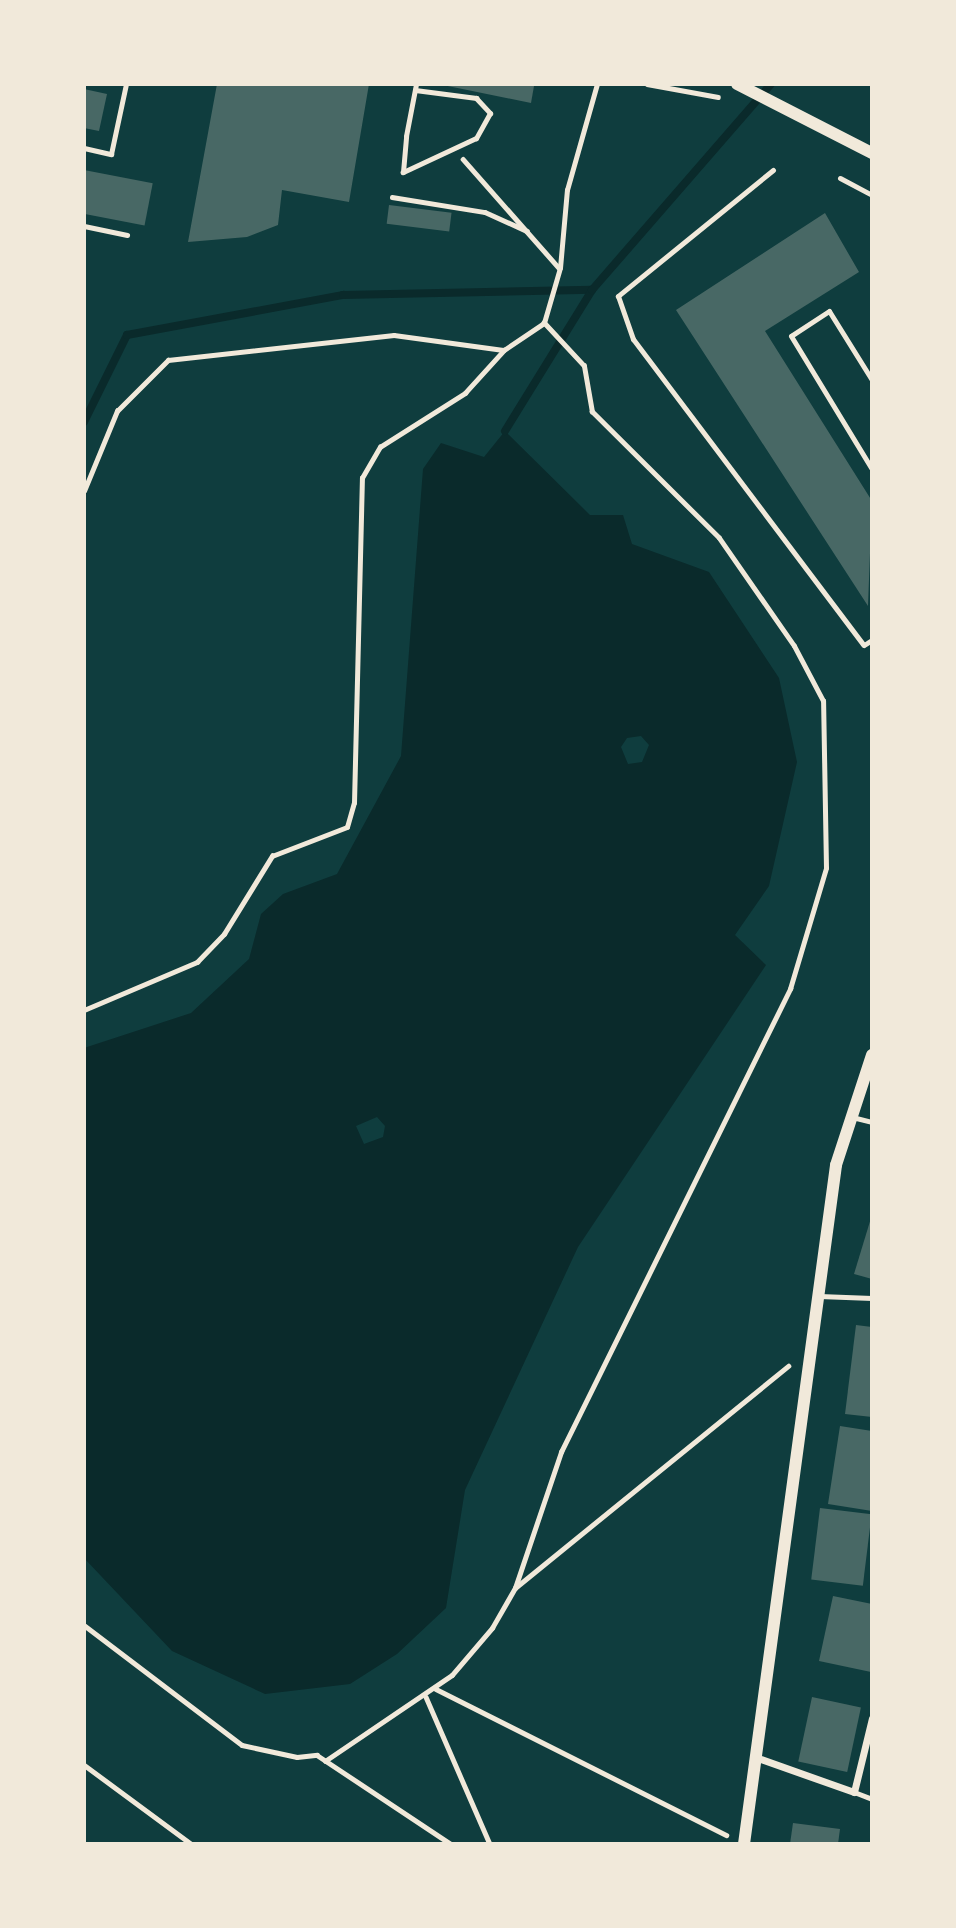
<!DOCTYPE html>
<style>
body{margin:0}
#map{position:relative;width:956px;height:1928px;overflow:hidden;background:#0f3d3e;font-family:Georgia,serif}
div>[style]{position:absolute}
.water>*{inset:0;background:#0a2a2b}
.stream>*{height:8px;margin:-4px;padding:0 4px;transform-origin:4px;border-radius:4px;background:#0a2a2b}
.building>*{inset:0;background:#486865;transform-origin:0 0}
.path>*{height:4.5px;margin:-2.25px;padding:0 2.25px;transform-origin:2.25px;border-radius:2.25px;background:#f1e9da}
.service>*{height:5px;margin:-2.5px;padding:0 2.5px;transform-origin:2.5px;border-radius:2.5px;background:#f1e9da}
.minor>*{height:7px;margin:-3.5px;padding:0 3.5px;transform-origin:3.5px;border-radius:3.5px;background:#f1e9da}
.tertiary>*{height:12px;margin:-6px;padding:0 6px;transform-origin:6px;border-radius:6px;background:#f1e9da}
span{translate:-50% -50%;white-space:nowrap;text-align:center;line-height:1.15;-webkit-text-stroke:7px #f1e9da;paint-order:stroke}
.frame{position:absolute;inset:0;border:86px solid #f1e9da;pointer-events:none}
</style>
<div id="map">
<div class="water">
<i style="clip-path:polygon(evenodd,505px 431px,590px 515px,623px 515px,632px 544px,709px 572px,779px 678px,797px 762px,769px 886px,735px 935px,766px 965px,578px 1247px,465px 1490px,446px 1608px,397px 1654px,350px 1684px,265px 1694px,172px 1651px,84px 1558px,84px 1048px,191px 1013px,249px 959px,261px 914px,283px 894px,337px 874px,401px 756px,423px 469px,441px 443px,484px 457px,505px 431px,641px 736px,649px 745px,642px 762px,628px 764px,621px 747px,627px 738px,641px 736px,505px 431px,377px 1117px,385px 1126px,383px 1137px,364px 1144px,356px 1126px,377px 1117px)"></i>
</div>
<div class="stream">
<i style="left:84px;top:422px;width:97px;rotate:-63.7deg"></i>
<i style="left:127px;top:335px;width:220px;rotate:-10.5deg"></i>
<i style="left:343px;top:295px;width:249px;rotate:-1.2deg"></i>
<i style="left:505px;top:431px;width:166px;rotate:-58.3deg"></i>
<i style="left:592px;top:290px;width:273px;rotate:-49deg"></i>
</div>
<div class="building">
<i style="clip-path:polygon(217px 84px,369px 84px,349px 202px,282px 190px,278px 225px,247px 237px,188px 242px)"></i>
<i style="clip-path:polygon(438px 84px,525px 84px,534px 86px,531px 103px)"></i>
<i style="clip-path:polygon(84px 89px,107px 94px,99px 131px,84px 128px)"></i>
<i style="left:84px;top:170px;width:70px;height:43px;rotate:11deg"></i>
<i style="left:389px;top:205px;width:63px;height:19px;rotate:7deg"></i>
<i style="clip-path:polygon(825px 213px,859px 272px,765px 331px,872px 501px,868px 606px,676px 310px)"></i>
<i style="clip-path:polygon(871px 1218px,872px 1218px,872px 1279px,854px 1274px)"></i>
<i style="clip-path:polygon(856px 1325px,872px 1327px,872px 1417px,845px 1414px)"></i>
<i style="clip-path:polygon(840px 1426px,872px 1431px,872px 1511px,828px 1504px)"></i>
<i style="left:820px;top:1508px;width:52px;height:72px;rotate:7deg"></i>
<i style="clip-path:polygon(833px 1596px,872px 1604px,871px 1672px,819px 1661px)"></i>
<i style="left:812px;top:1697px;width:50px;height:66px;rotate:12deg"></i>
<i style="clip-path:polygon(793px 1823px,840px 1829px,838px 1844px,790px 1844px)"></i>
</div>
<div class="path">
<i style="left:647px;top:84px;width:72px;rotate:10.4deg"></i>
<i style="left:463px;top:159px;width:145px;rotate:48.6deg"></i>
<i style="left:392px;top:197px;width:94px;rotate:9.2deg"></i>
<i style="left:485px;top:212px;width:46px;rotate:24.3deg"></i>
<i style="left:84px;top:491px;width:87px;rotate:-67.6deg"></i>
<i style="left:117px;top:411px;width:72px;rotate:-45deg"></i>
<i style="left:168px;top:360px;width:227px;rotate:-6.3deg"></i>
<i style="left:394px;top:335px;width:110px;rotate:7.8deg"></i>
<i style="left:84px;top:1010px;width:123px;rotate:-23deg"></i>
<i style="left:197px;top:962px;width:39px;rotate:-46deg"></i>
<i style="left:224px;top:934px;width:92px;rotate:-58.4deg"></i>
<i style="left:272px;top:856px;width:80px;rotate:-21.1deg"></i>
<i style="left:347px;top:827px;width:25px;rotate:-74deg"></i>
<i style="left:354px;top:803px;width:325px;rotate:-88.6deg"></i>
<i style="left:362px;top:478px;width:36px;rotate:-60deg"></i>
<i style="left:380px;top:447px;width:101px;rotate:-32.4deg"></i>
<i style="left:465px;top:393px;width:58px;rotate:-47.8deg"></i>
<i style="left:504px;top:350px;width:48px;rotate:-34deg"></i>
<i style="left:544px;top:323px;width:57px;rotate:-73.8deg"></i>
<i style="left:560px;top:268px;width:78px;rotate:-84.9deg"></i>
<i style="left:567px;top:190px;width:110px;rotate:-74.2deg"></i>
<i style="left:515px;top:1588px;width:352px;rotate:-39.1deg"></i>
<i style="left:84px;top:1625px;width:198px;rotate:37.2deg"></i>
<i style="left:242px;top:1745px;width:56px;rotate:12.3deg"></i>
<i style="left:297px;top:1757px;width:20px;rotate:-6deg"></i>
<i style="left:317px;top:1755px;width:161px;rotate:33.6deg"></i>
<i style="left:436px;top:1689px;width:325px;rotate:26.7deg"></i>
<i style="left:426px;top:1697px;width:160px;rotate:66.5deg"></i>
<i style="left:325px;top:1761px;width:153px;rotate:-34.1deg"></i>
<i style="left:452px;top:1675px;width:62px;rotate:-49.6deg"></i>
<i style="left:492px;top:1628px;width:46px;rotate:-60.1deg"></i>
<i style="left:515px;top:1588px;width:144px;rotate:-71.3deg"></i>
<i style="left:561px;top:1452px;width:517px;rotate:-63.68deg"></i>
<i style="left:790px;top:989px;width:126px;rotate:-73.4deg"></i>
<i style="left:826px;top:868px;width:167px;rotate:-91deg"></i>
<i style="left:823px;top:701px;width:62px;rotate:-117.8deg"></i>
<i style="left:794px;top:646px;width:131px;rotate:-124.8deg"></i>
<i style="left:719px;top:538px;width:179px;rotate:-135.2deg"></i>
<i style="left:592px;top:412px;width:47px;rotate:-99.9deg"></i>
<i style="left:584px;top:366px;width:59px;rotate:-132.9deg"></i>
</div>
<div class="service">
<i style="left:415px;top:90px;width:62px;rotate:7.5deg"></i>
<i style="left:476px;top:98px;width:21px;rotate:47deg"></i>
<i style="left:490px;top:113px;width:29px;rotate:119deg"></i>
<i style="left:476px;top:138px;width:81px;rotate:155deg"></i>
<i style="left:403px;top:172px;width:36px;rotate:-85deg"></i>
<i style="left:406px;top:136px;width:53px;rotate:-79.1deg"></i>
<i style="left:84px;top:148px;width:28px;rotate:13deg"></i>
<i style="left:111px;top:154px;width:72px;rotate:-77.9deg"></i>
<i style="left:773px;top:170px;width:200px;rotate:140.9deg"></i>
<i style="left:618px;top:296px;width:46px;rotate:70.8deg"></i>
<i style="left:633px;top:339px;width:383px;rotate:53deg"></i>
<i style="left:864px;top:645px;width:9px;rotate:-32deg"></i>
<i style="left:840px;top:178px;width:36px;rotate:28deg"></i>
<i style="left:84px;top:226px;width:44px;rotate:11.8deg"></i>
<i style="left:872px;top:380px;width:81px;rotate:-121.9deg"></i>
<i style="left:829px;top:311px;width:45px;rotate:146.7deg"></i>
<i style="left:791px;top:336px;width:156px;rotate:58.7deg"></i>
<i style="left:852px;top:1117px;width:21px;rotate:14deg"></i>
<i style="left:819px;top:1296px;width:53px;rotate:2.2deg"></i>
<i style="left:84px;top:1765px;width:133px;rotate:36.4deg"></i>
<i style="left:854px;top:1792px;width:19px;rotate:21deg"></i>
</div>
<div class="minor">
<i style="left:755px;top:1757px;width:105px;rotate:19.5deg"></i>
<i style="left:854px;top:1792px;width:76px;rotate:-76.3deg"></i>
</div>
<div class="tertiary">
<i style="left:737px;top:84px;width:152px;rotate:27.1deg"></i>
<i style="left:744px;top:1844px;width:685px;rotate:-82.28deg"></i>
<i style="left:836px;top:1165px;width:116px;rotate:-71.9deg"></i>
</div>
<div class="frame"></div>
</div>
